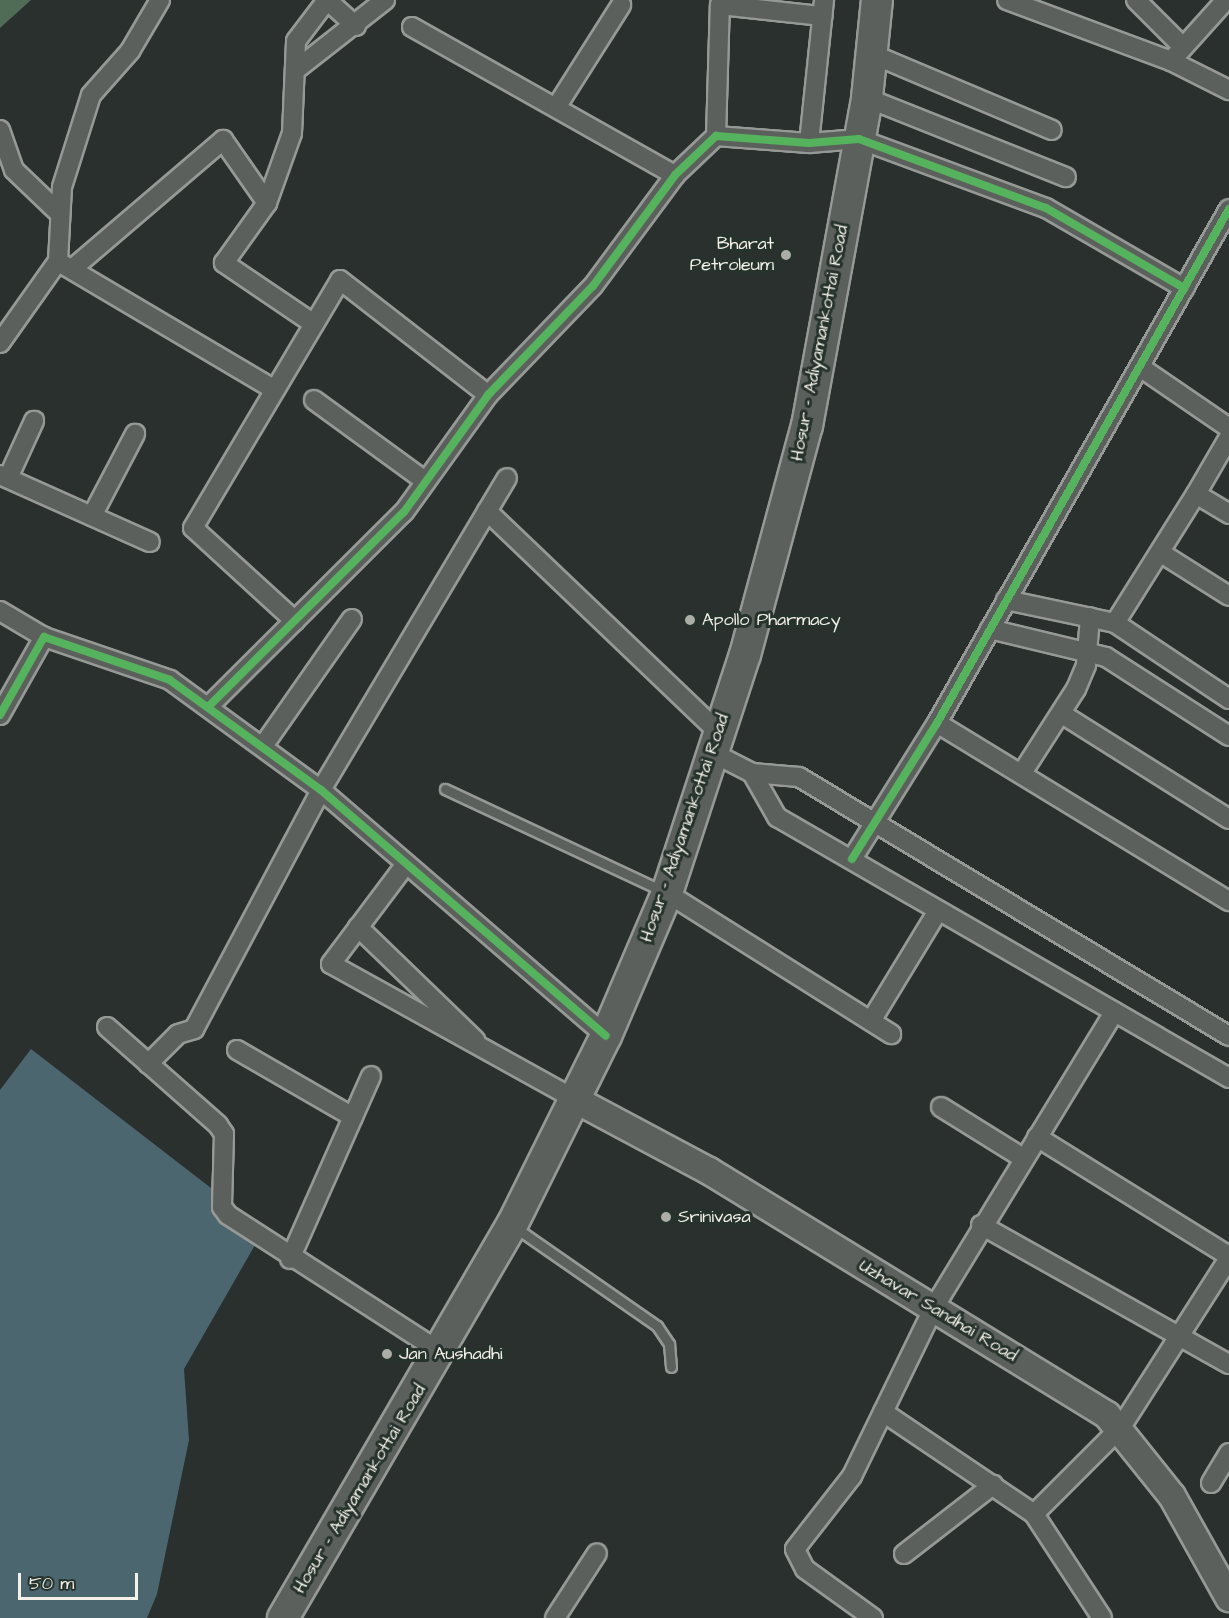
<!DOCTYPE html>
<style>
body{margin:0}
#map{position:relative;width:1229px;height:1618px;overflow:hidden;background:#29302d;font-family:"Architects Daughter",sans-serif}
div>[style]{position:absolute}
.green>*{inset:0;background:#506c57}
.water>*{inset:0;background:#4b666e}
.roads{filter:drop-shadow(2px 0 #969996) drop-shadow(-2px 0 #969996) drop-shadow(0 2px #969996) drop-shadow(0 -2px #969996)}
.service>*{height:9px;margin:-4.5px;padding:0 4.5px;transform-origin:4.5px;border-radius:4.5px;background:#5c605c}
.minor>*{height:18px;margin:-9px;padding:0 9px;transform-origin:9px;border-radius:9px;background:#5c605c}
.secondary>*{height:26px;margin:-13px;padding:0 13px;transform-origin:13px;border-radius:13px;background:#5c605c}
.trunk>*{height:30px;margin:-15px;padding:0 15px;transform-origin:15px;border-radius:15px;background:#5c605c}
.cycleway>*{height:8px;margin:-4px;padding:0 4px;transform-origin:4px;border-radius:4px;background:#56b35d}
.dots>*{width:16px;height:16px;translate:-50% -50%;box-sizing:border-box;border:3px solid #26332d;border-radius:50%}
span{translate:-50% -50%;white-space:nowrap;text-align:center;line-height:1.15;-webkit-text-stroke:6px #26332d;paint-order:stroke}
.poi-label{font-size:18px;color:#f4f1e8}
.right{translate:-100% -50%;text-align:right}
.left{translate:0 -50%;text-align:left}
.street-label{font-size:18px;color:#f4f1e8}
.scale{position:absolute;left:18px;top:1573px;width:120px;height:27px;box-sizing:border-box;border:3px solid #f4f1e8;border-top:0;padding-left:8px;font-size:18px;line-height:21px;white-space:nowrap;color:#f4f1e8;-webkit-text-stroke:4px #26332d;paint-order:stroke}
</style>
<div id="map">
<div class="green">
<i style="clip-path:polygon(0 0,31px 0,0 28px)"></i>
</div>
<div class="water">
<i style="clip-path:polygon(31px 1049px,211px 1188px,255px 1245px,184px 1369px,189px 1440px,157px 1594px,147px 1618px,0 1618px,0 1090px)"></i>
</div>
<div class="roads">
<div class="service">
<i style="left:445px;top:789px;width:243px;rotate:25.1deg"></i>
<i style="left:516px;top:1228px;width:172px;rotate:34.8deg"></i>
<i style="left:657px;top:1326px;width:22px;rotate:56deg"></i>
<i style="left:669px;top:1344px;width:23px;rotate:85deg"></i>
</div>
<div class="minor">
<i style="left:327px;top:0;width:39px;rotate:42deg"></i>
<i style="left:1007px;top:0;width:175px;rotate:20.4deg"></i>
<i style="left:1171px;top:61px;width:65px;rotate:26.6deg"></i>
<i style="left:1136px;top:0;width:66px;rotate:45deg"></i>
<i style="left:412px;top:27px;width:302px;rotate:29.4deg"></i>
<i style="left:872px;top:54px;width:195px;rotate:22.9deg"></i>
<i style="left:1171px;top:61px;width:82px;rotate:-48deg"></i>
<i style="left:297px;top:69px;width:112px;rotate:-38.1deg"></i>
<i style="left:867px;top:98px;width:214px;rotate:21.7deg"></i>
<i style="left:557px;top:106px;width:120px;rotate:-57.6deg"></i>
<i style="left:0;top:130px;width:42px;rotate:70.7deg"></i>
<i style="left:14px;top:170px;width:64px;rotate:43.7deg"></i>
<i style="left:716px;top:136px;width:131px;rotate:-88.3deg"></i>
<i style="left:720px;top:5px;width:103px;rotate:6.2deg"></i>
<i style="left:809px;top:143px;width:144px;rotate:-84deg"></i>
<i style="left:62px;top:264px;width:247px;rotate:30.6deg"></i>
<i style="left:72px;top:269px;width:199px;rotate:-40.5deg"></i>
<i style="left:223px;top:140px;width:77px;rotate:55.1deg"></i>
<i style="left:314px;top:324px;width:109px;rotate:-145.9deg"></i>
<i style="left:224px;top:263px;width:74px;rotate:-54.4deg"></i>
<i style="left:267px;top:203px;width:74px;rotate:-70.3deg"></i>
<i style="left:292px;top:133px;width:92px;rotate:-87.5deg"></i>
<i style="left:296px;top:41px;width:51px;rotate:-52.9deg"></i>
<i style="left:0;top:343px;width:100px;rotate:-54.7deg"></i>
<i style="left:58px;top:261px;width:74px;rotate:-86.9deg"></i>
<i style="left:62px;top:187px;width:96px;rotate:-72.5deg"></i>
<i style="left:91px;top:95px;width:59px;rotate:-48.4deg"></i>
<i style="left:130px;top:51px;width:59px;rotate:-59.5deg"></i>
<i style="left:1140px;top:367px;width:108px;rotate:34.4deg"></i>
<i style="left:314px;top:400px;width:137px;rotate:36.1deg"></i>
<i style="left:0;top:475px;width:164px;rotate:24.1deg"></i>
<i style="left:8px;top:478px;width:63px;rotate:-65.5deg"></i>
<i style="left:1196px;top:494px;width:66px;rotate:-59.9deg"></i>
<i style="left:487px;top:511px;width:323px;rotate:43.7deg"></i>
<i style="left:92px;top:516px;width:93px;rotate:-62.3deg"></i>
<i style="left:1161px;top:553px;width:80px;rotate:32.3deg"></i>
<i style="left:1006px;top:600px;width:111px;rotate:11.9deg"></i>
<i style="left:1115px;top:623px;width:137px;rotate:33.7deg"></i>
<i style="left:0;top:611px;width:51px;rotate:30.6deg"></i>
<i style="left:295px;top:621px;width:138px;rotate:-137.6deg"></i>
<i style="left:193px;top:528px;width:288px;rotate:-59.3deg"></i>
<i style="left:340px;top:280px;width:187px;rotate:37.8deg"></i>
<i style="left:1115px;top:623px;width:152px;rotate:-57.9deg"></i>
<i style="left:1196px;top:494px;width:39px;rotate:31deg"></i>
<i style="left:990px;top:629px;width:119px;rotate:13.6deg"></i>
<i style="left:1106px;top:657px;width:146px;rotate:32.7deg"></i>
<i style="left:208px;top:707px;width:276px;rotate:-44.9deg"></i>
<i style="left:404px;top:512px;width:144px;rotate:-54.3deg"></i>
<i style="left:488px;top:395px;width:151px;rotate:-46.1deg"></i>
<i style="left:593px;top:286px;width:138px;rotate:-53.5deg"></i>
<i style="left:675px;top:175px;width:57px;rotate:-43.6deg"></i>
<i style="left:716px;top:136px;width:93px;rotate:4.3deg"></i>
<i style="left:809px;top:143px;width:50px;rotate:-4.6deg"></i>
<i style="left:859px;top:139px;width:199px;rotate:20.3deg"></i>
<i style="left:1046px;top:208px;width:160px;rotate:30.1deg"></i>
<i style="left:1062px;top:714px;width:197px;rotate:32.2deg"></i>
<i style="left:0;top:715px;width:90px;rotate:-60.6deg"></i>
<i style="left:44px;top:637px;width:133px;rotate:18.8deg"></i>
<i style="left:170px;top:680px;width:187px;rotate:36.1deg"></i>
<i style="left:321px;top:790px;width:376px;rotate:40.8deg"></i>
<i style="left:937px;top:723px;width:342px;rotate:31.4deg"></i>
<i style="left:263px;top:746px;width:155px;rotate:-55deg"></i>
<i style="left:713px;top:753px;width:44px;rotate:27.1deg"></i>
<i style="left:752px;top:773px;width:47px;rotate:4.9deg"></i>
<i style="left:799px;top:777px;width:502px;rotate:31.06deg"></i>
<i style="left:752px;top:773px;width:51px;rotate:60.4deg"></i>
<i style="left:777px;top:817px;width:522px;rotate:30deg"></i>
<i style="left:1022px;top:773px;width:100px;rotate:-57.3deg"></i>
<i style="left:1076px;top:689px;width:26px;rotate:-67deg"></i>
<i style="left:1086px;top:665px;width:48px;rotate:-85.2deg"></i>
<i style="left:852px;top:859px;width:160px;rotate:-58deg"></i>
<i style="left:937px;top:723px;width:591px;rotate:-60.4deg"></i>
<i style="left:406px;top:864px;width:125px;rotate:126.9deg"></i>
<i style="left:331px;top:964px;width:280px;rotate:29deg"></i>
<i style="left:667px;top:893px;width:265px;rotate:32.2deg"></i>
<i style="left:358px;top:927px;width:163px;rotate:44deg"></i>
<i style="left:871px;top:1021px;width:129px;rotate:-58.7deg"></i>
<i style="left:107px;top:1027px;width:148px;rotate:41.4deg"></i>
<i style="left:218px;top:1125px;width:11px;rotate:56deg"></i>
<i style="left:224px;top:1134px;width:73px;rotate:91.6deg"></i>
<i style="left:222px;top:1207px;width:10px;rotate:53deg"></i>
<i style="left:228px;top:1215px;width:255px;rotate:32.8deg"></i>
<i style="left:237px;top:1050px;width:134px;rotate:30deg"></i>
<i style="left:148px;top:1064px;width:42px;rotate:-45deg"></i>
<i style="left:178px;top:1034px;width:17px;rotate:-17deg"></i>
<i style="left:194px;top:1029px;width:271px;rotate:-62deg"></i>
<i style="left:321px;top:790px;width:363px;rotate:-59.2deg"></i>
<i style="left:941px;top:1107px;width:97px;rotate:31.9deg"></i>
<i style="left:1037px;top:1137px;width:226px;rotate:31.8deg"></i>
<i style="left:981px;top:1225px;width:284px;rotate:29.3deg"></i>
<i style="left:290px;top:1259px;width:200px;rotate:-66.1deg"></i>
<i style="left:883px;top:1412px;width:182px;rotate:34deg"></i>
<i style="left:1034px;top:1514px;width:124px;rotate:56.8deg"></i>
<i style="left:1211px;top:1483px;width:35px;rotate:-59deg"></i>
<i style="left:1034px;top:1514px;width:123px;rotate:-45deg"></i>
<i style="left:1121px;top:1427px;width:201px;rotate:-57.4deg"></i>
<i style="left:904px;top:1554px;width:113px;rotate:-37.8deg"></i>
<i style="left:555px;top:1618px;width:77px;rotate:-57.1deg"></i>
<i style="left:873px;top:1618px;width:84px;rotate:-144.2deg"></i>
<i style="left:805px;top:1569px;width:22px;rotate:-117deg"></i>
<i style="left:795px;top:1549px;width:93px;rotate:-52deg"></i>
<i style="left:852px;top:1476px;width:186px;rotate:-64.1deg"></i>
<i style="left:933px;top:1309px;width:348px;rotate:-58.6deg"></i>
</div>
<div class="secondary">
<i style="left:576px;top:1100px;width:151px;rotate:28.1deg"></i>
<i style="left:709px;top:1171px;width:467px;rotate:31.5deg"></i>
<i style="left:1107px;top:1415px;width:104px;rotate:51.3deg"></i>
<i style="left:1172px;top:1496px;width:117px;rotate:60.8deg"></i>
</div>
<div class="trunk">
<i style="left:283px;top:1618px;width:455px;rotate:-59.8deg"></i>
<i style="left:512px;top:1225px;width:211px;rotate:-63.6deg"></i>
<i style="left:606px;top:1036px;width:155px;rotate:-66.9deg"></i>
<i style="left:667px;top:893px;width:250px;rotate:-71.9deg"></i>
<i style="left:745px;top:655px;width:237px;rotate:-74.9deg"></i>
<i style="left:807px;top:426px;width:333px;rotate:-79.6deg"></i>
<i style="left:867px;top:98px;width:99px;rotate:-84.2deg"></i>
</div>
</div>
<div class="cycleway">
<i style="left:208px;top:707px;width:276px;rotate:-44.9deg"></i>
<i style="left:404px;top:512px;width:144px;rotate:-54.3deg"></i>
<i style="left:488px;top:395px;width:151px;rotate:-46.1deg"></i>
<i style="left:593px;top:286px;width:138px;rotate:-53.5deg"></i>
<i style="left:675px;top:175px;width:57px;rotate:-43.6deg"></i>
<i style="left:716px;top:136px;width:93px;rotate:4.3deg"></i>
<i style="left:809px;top:143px;width:50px;rotate:-4.6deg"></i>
<i style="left:859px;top:139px;width:199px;rotate:20.3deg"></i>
<i style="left:1046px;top:208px;width:160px;rotate:30.1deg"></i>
<i style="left:0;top:715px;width:90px;rotate:-60.6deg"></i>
<i style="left:44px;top:637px;width:133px;rotate:18.8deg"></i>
<i style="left:170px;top:680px;width:187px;rotate:36.1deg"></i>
<i style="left:321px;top:790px;width:376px;rotate:40.8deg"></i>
<i style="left:852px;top:859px;width:160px;rotate:-58deg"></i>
<i style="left:937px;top:723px;width:591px;rotate:-60.4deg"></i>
</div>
<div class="dots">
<i style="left:786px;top:255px;background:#adada7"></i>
<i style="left:690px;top:620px;background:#adada7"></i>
<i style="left:666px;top:1217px;background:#adada7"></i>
<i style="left:387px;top:1354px;background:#adada7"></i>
</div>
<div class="poi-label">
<span class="right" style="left:774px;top:255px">Bharat<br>Petroleum</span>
<span class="left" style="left:702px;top:620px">Apollo Pharmacy</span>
<span class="left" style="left:678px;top:1217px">Srinivasa</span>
<span class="left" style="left:399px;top:1354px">Jan Aushadhi</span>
</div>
<div class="street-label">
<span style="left:820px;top:343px;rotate:-79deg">Hosur - Adiyamankottai Road</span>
<span style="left:685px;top:828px;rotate:-71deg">Hosur - Adiyamankottai Road</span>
<span style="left:938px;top:1311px;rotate:31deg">Uzhavar Sandhai Road</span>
<span style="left:360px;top:1489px;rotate:-59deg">Hosur - Adiyamankottai Road</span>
</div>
<div class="scale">50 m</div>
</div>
